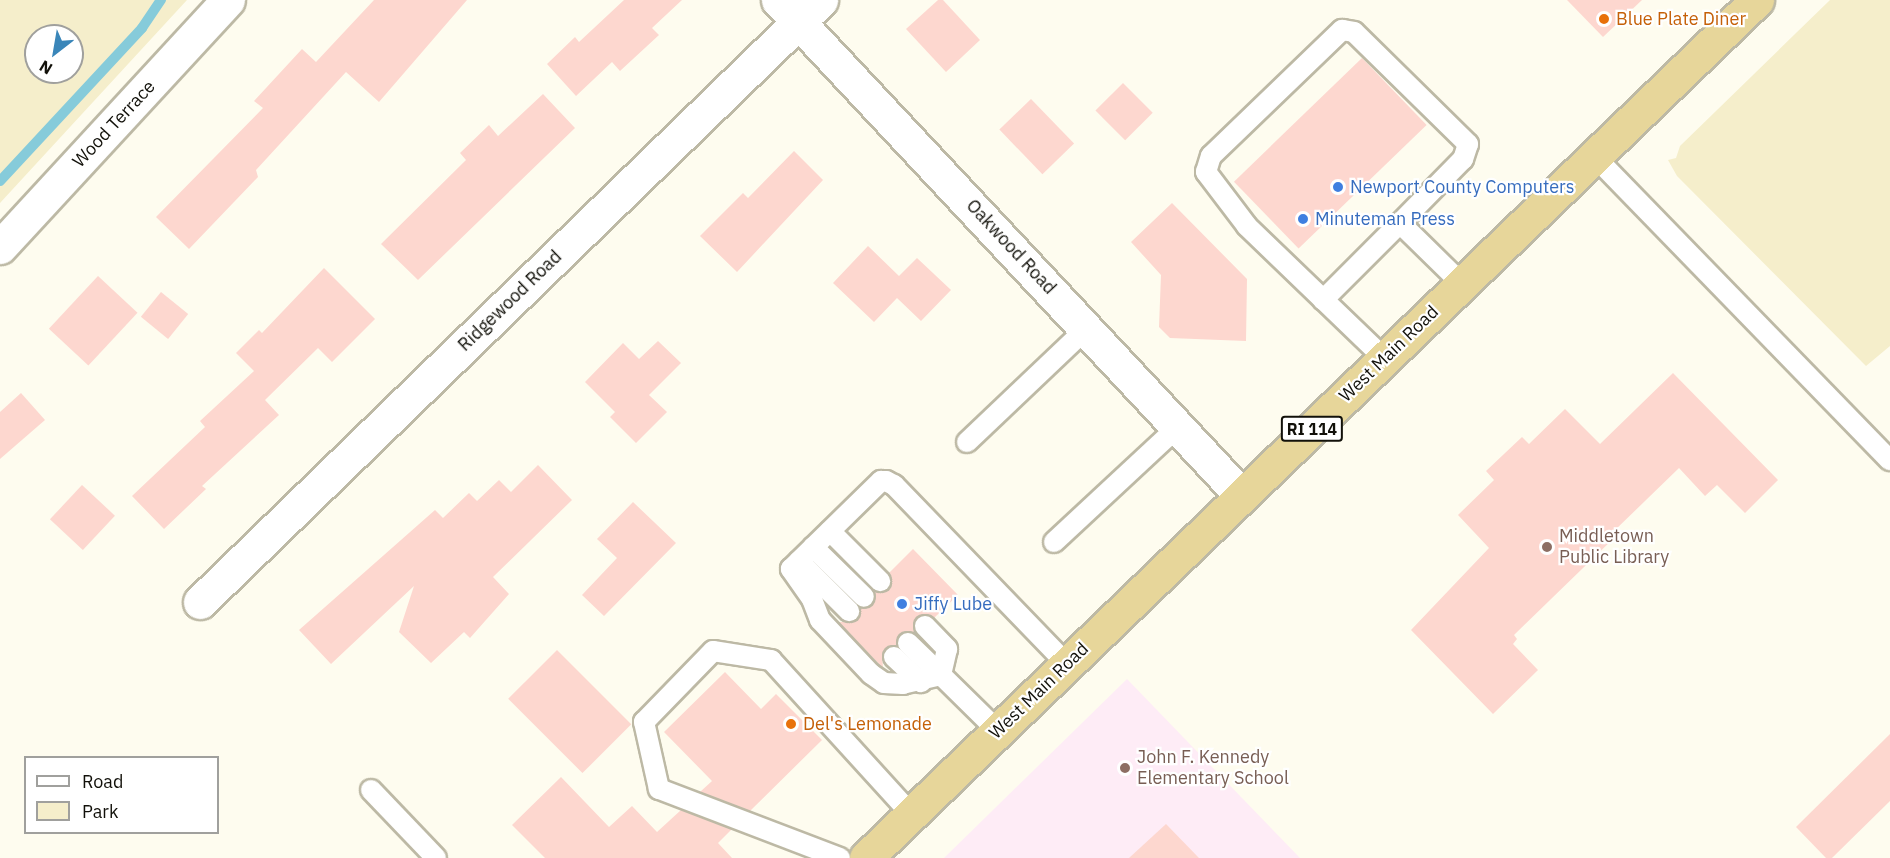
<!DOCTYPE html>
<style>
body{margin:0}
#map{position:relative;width:1890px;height:858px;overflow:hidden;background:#fefcef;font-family:"IBM Plex Sans",sans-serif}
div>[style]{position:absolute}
.education>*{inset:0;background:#feecf6}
.green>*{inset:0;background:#f5eecb}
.stream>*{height:10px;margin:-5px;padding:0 5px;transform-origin:5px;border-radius:5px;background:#86cbda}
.building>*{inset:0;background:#fdd7cf;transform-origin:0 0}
.roads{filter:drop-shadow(2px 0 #bdb9a5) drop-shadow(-2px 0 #bdb9a5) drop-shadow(0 2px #bdb9a5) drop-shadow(0 -2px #bdb9a5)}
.service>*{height:20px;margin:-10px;padding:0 10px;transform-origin:10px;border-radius:10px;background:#fff}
.minor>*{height:33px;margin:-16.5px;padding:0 16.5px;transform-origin:16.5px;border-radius:16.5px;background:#fff}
.trunk>*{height:33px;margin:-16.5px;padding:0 16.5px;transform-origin:16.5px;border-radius:16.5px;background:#e7d69a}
.dots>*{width:16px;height:16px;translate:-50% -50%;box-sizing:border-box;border:3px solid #fff;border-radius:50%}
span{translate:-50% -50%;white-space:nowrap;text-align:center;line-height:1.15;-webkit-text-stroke:4.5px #fff;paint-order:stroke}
.shield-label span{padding:2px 4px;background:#fff;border:2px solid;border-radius:4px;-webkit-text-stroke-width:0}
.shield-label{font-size:16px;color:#12110a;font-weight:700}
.food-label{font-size:18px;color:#c56008}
.left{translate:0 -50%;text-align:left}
.street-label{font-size:18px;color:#12110a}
.shop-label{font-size:18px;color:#366cbe}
.education-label{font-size:18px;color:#785e54}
.legend{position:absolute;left:24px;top:756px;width:195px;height:78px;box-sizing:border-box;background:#fff;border:2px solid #a0a09d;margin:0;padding:8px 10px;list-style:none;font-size:18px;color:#12110a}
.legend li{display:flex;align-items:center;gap:12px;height:30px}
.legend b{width:30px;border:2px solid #a0a09d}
.north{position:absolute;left:24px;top:24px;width:60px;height:60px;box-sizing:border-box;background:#fff;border:2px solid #a0a09d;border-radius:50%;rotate:211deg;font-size:16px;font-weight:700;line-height:24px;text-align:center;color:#12110a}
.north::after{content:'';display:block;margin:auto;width:21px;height:27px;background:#3a86b9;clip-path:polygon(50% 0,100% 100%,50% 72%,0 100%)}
</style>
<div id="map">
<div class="education">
<i style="clip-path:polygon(1127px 679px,1300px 858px,944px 858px)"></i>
</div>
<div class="green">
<i style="clip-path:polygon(evenodd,0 0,187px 0,0 203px,0 0,36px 36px,72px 36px,72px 72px,36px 72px,36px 36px)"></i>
<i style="clip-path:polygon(1830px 0,1890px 0,1890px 346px,1866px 366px,1677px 176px,1668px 160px,1676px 158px,1680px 146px)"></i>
</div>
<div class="stream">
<i style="left:0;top:181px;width:209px;rotate:-47.1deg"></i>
<i style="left:142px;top:28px;width:34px;rotate:-56deg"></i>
</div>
<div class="building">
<i style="clip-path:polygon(374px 0,467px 0,379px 102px,346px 72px,256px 170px,258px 177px,189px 249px,156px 217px,263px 108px,254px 101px,302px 49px,316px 62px)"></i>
<i style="clip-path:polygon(624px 0,682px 0,652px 28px,659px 35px,620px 71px,612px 62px,576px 96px,547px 64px,575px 37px,579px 42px)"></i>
<i style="clip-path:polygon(938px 0,943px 0,980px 40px,946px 72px,906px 29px)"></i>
<i style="clip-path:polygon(1567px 0,1642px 0,1603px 37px)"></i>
<i style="left:1362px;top:58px;width:93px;height:178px;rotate:46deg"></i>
<i style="left:1123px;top:83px;width:42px;height:39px;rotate:45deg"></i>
<i style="clip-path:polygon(543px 94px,575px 128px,418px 280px,381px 244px,466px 160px,460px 153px,489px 125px,498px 136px)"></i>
<i style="left:1031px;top:99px;width:62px;height:44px;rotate:46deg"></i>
<i style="clip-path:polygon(794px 151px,823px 180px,737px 272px,700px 236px,743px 193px,748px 198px)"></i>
<i style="clip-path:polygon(1172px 203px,1247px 279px,1246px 341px,1170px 338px,1159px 327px,1161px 275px,1131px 242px)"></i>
<i style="clip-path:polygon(868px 246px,899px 276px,917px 258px,951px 290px,921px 321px,897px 298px,874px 322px,833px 283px)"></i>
<i style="clip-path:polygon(324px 268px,375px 319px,332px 362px,318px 348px,265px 400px,279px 415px,202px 486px,206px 489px,164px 529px,132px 496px,205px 427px,200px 421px,254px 371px,236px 353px,259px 330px,262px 333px)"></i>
<i style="left:98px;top:276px;width:54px;height:72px;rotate:43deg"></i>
<i style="left:161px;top:292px;width:35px;height:32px;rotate:39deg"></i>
<i style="clip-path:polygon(658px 341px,681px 363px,649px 395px,667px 412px,636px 443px,610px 417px,615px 412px,585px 382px,623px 343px,639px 359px)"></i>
<i style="clip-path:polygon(1673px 373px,1778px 480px,1745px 513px,1717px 485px,1705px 496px,1679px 468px,1612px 533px,1616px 536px,1514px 635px,1517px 639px,1513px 644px,1538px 670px,1493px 714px,1411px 630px,1489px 548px,1458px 515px,1494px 480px,1486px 471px,1522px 437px,1529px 444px,1565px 409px,1600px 444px)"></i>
<i style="clip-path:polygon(21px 393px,45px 420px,0 459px,0 412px)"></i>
<i style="clip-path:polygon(538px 465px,572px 500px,493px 577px,509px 594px,470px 638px,464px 632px,431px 663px,399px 632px,414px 586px,331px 664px,299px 630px,435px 510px,443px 518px,469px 493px,477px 501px,499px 480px,511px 492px)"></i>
<i style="left:82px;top:485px;width:45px;height:47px;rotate:43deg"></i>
<i style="clip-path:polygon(633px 502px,676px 543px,604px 616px,582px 595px,617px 558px,597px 539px)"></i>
<i style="clip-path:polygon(913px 549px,958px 595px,934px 618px,923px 614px,916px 618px,913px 628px,917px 635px,910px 631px,900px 634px,896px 645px,882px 654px,883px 668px,838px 622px,853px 622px,861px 608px,872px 606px,874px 591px,889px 589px,889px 573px)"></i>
<i style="left:557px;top:650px;width:105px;height:69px;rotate:45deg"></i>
<i style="clip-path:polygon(725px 672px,761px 709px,776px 694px,822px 740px,750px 811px,700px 792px,712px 781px,664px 732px)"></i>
<i style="clip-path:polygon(1890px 734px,1890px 801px,1832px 858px,1826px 858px,1796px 827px)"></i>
<i style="clip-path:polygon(561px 777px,609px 827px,632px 806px,657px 832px,681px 810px,732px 829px,718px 843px,732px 858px,545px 858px,512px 825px)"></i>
<i style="clip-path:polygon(1166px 824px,1199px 858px,1129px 858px)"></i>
</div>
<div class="roads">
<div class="service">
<i style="left:1595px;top:157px;width:423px;rotate:45.8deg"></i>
<i style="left:1323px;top:300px;width:109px;rotate:-45deg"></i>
<i style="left:1385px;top:359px;width:192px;rotate:-136.1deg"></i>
<i style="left:1247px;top:226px;width:68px;rotate:-127.2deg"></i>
<i style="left:1206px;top:172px;width:17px;rotate:-73deg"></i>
<i style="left:1211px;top:156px;width:182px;rotate:-43.9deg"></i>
<i style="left:1342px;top:30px;width:12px;rotate:9deg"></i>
<i style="left:1354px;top:32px;width:160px;rotate:44.5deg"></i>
<i style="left:1468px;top:144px;width:16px;rotate:108deg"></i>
<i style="left:1463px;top:159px;width:90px;rotate:134.5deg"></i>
<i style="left:1400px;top:223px;width:87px;rotate:44.5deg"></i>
<i style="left:967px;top:442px;width:166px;rotate:-43.5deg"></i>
<i style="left:830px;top:531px;width:71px;rotate:45deg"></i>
<i style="left:1054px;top:542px;width:171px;rotate:-42.9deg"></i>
<i style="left:813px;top:547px;width:71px;rotate:44.4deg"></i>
<i style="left:799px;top:561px;width:71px;rotate:45deg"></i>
<i style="left:925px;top:626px;width:32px;rotate:46deg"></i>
<i style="left:947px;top:649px;width:27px;rotate:103deg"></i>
<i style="left:908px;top:643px;width:46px;rotate:44.1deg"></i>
<i style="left:894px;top:657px;width:37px;rotate:43deg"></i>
<i style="left:998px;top:731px;width:80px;rotate:-135.5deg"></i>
<i style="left:941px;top:675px;width:39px;rotate:167deg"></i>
<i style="left:903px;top:684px;width:19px;rotate:-177deg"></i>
<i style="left:884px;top:683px;width:16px;rotate:-145deg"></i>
<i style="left:871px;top:674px;width:74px;rotate:-133.4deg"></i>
<i style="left:820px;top:620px;width:22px;rotate:-111deg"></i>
<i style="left:812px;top:599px;width:37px;rotate:-125deg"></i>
<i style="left:791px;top:569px;width:126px;rotate:-44.4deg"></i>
<i style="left:881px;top:481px;width:5px"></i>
<i style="left:886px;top:481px;width:9px;rotate:27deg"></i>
<i style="left:894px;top:485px;width:249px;rotate:46deg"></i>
<i style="left:371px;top:790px;width:94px;rotate:46.3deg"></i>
<i style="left:840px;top:858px;width:194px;rotate:-159.1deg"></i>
<i style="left:659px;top:789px;width:69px;rotate:-102.6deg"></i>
<i style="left:644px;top:722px;width:99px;rotate:-45.8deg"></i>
<i style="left:713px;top:651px;width:59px;rotate:8.8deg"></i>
<i style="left:771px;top:660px;width:208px;rotate:47.7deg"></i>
</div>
<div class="minor">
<i style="left:778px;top:0;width:679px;rotate:46.91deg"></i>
<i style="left:0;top:247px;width:336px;rotate:-47.3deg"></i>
<i style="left:200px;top:602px;width:865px;rotate:-44.11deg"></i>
</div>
<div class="trunk">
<i style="left:866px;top:858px;width:1237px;rotate:-43.92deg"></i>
</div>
</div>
<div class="dots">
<i style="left:1604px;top:19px;background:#e8710a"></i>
<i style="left:1338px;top:187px;background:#3f7fe0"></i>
<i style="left:1303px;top:219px;background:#3f7fe0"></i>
<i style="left:1547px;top:547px;background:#8d6e63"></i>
<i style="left:902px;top:604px;background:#3f7fe0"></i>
<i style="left:791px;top:724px;background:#e8710a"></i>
<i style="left:1125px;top:768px;background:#8d6e63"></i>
</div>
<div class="shield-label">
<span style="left:1312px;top:429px">RI 114</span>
</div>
<div class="food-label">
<span class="left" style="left:1616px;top:19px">Blue Plate Diner</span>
<span class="left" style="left:803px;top:724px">Del's Lemonade</span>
</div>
<div class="street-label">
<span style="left:114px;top:124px;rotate:-47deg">Wood Terrace</span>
<span style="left:1011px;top:247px;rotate:47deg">Oakwood Road</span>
<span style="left:510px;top:301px;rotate:-44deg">Ridgewood Road</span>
<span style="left:1389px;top:354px;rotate:-44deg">West Main Road</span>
<span style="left:1039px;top:691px;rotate:-44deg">West Main Road</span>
</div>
<div class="shop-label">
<span class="left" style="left:1350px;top:187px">Newport County Computers</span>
<span class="left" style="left:1315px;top:219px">Minuteman Press</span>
<span class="left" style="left:914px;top:604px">Jiffy Lube</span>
</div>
<div class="education-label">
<span class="left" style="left:1559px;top:547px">Middletown<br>Public Library</span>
<span class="left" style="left:1137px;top:768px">John F. Kennedy<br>Elementary School</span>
</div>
<ul class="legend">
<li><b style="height:8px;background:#fff"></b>Road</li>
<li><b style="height:16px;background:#f5eecb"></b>Park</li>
</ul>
<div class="north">N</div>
</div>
